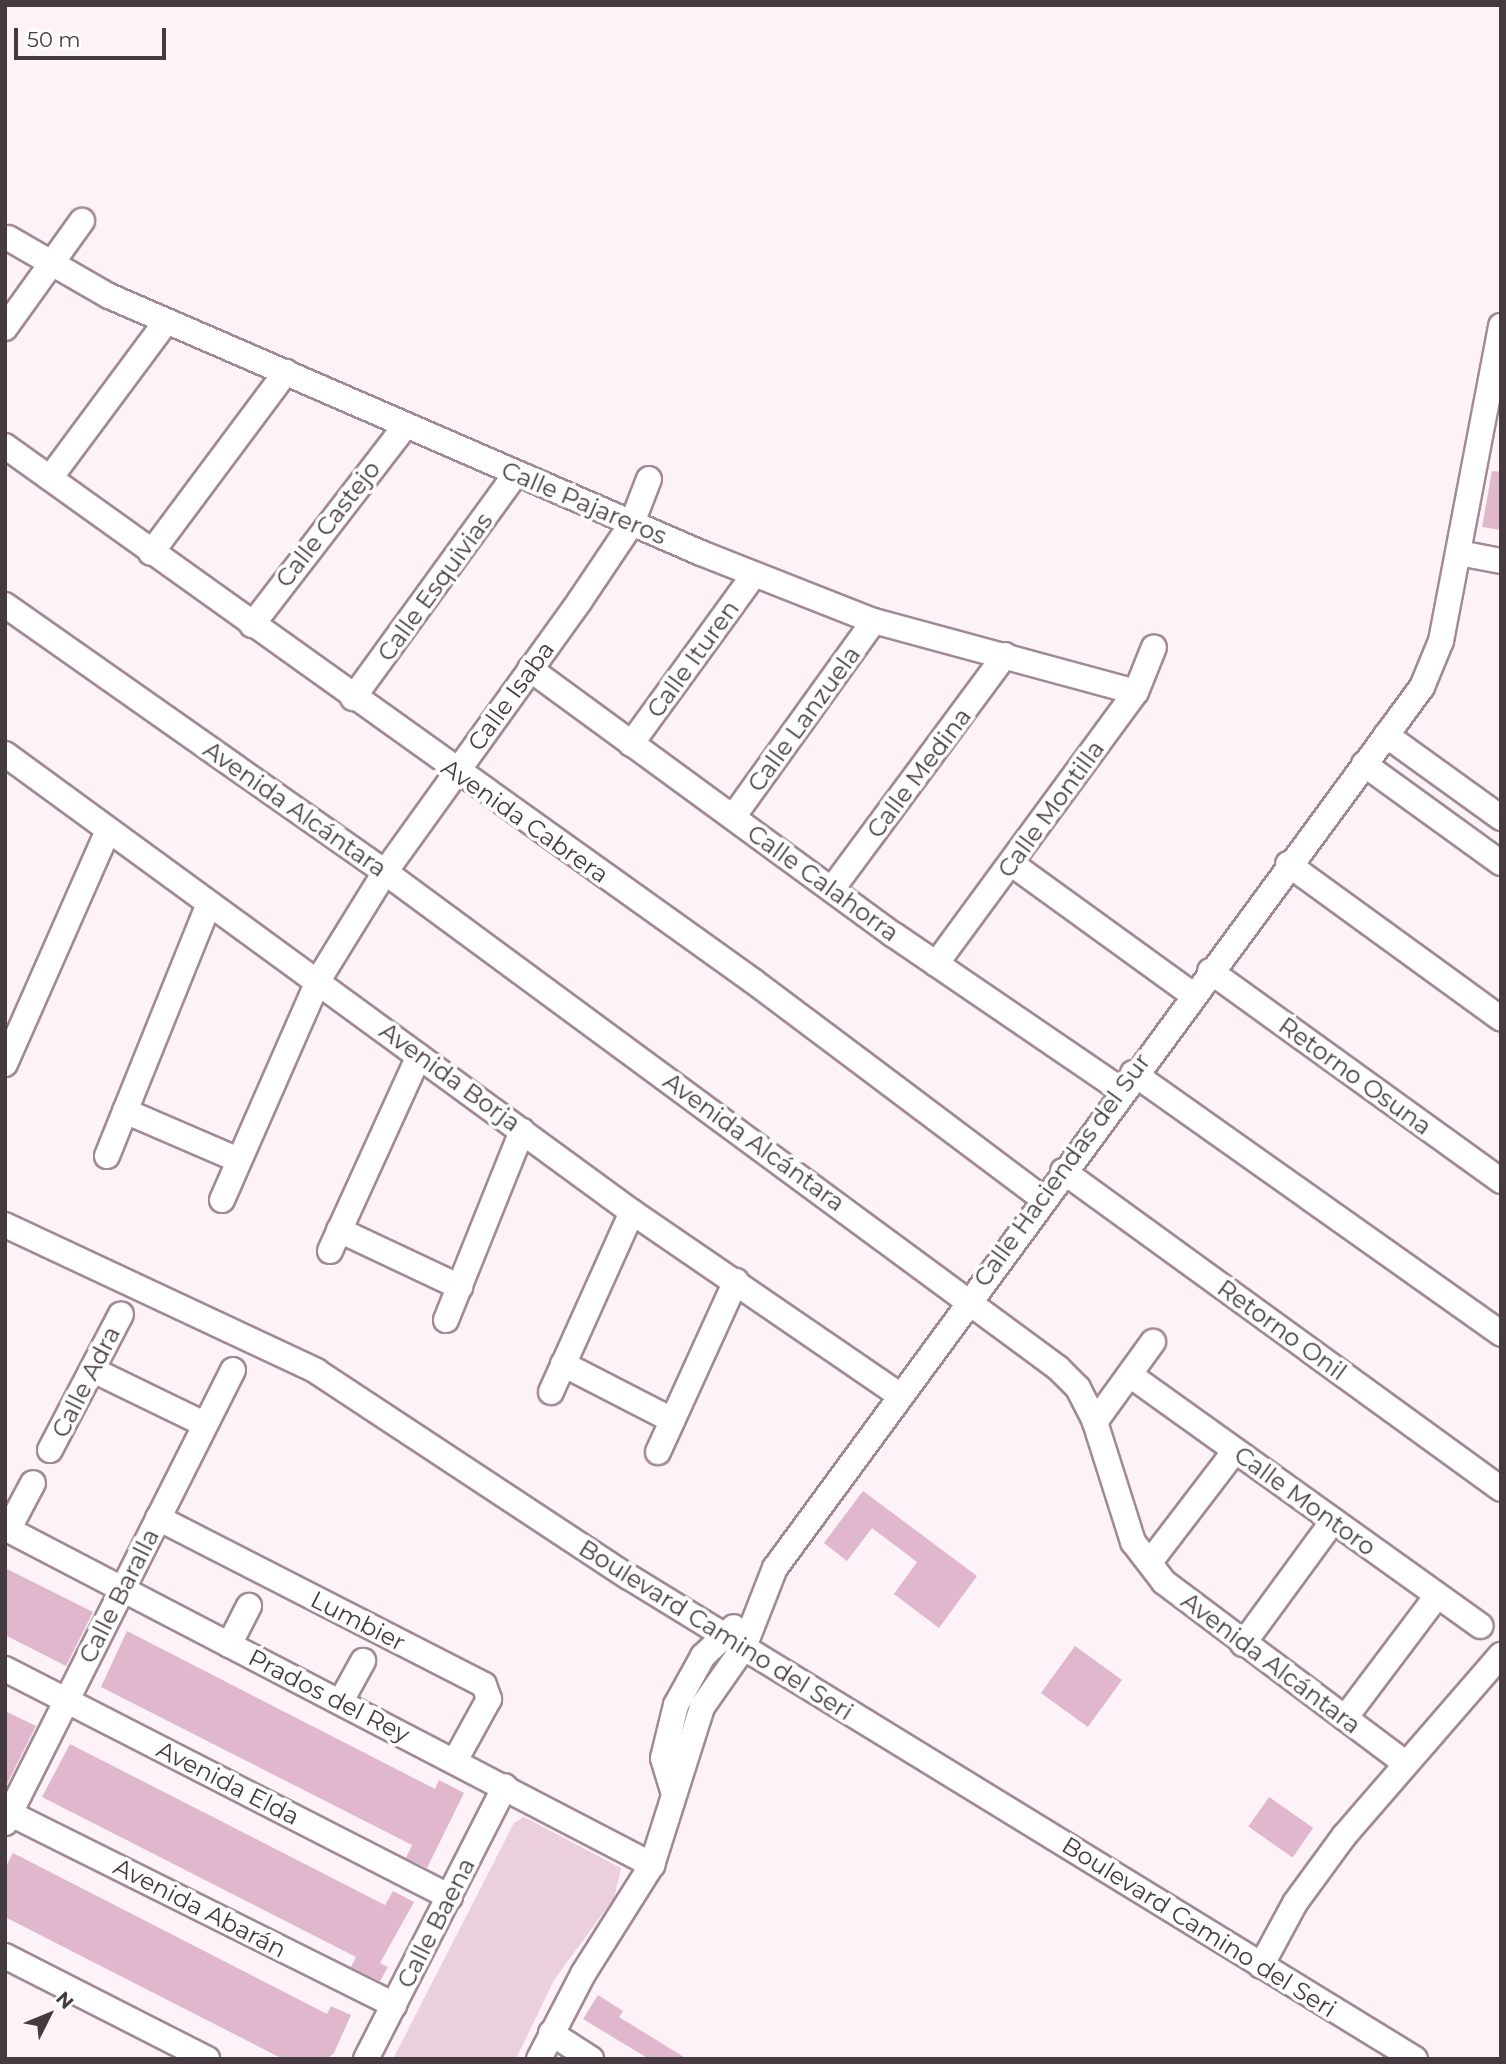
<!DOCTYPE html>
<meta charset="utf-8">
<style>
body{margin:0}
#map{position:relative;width:1506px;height:2064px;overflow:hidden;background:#fcf2f7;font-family:Montserrat,sans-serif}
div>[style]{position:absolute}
.green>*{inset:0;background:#ebcfdd}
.building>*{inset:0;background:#e0b7cc;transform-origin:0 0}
.roads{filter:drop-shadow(2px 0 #a18995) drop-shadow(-2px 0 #a18995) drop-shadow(0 2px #a18995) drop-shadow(0 -2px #a18995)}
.minor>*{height:24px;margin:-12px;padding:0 12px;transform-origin:12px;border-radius:12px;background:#fff}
span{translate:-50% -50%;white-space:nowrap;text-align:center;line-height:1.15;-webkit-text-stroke:7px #fff;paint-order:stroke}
.street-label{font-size:24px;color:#443a3f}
.frame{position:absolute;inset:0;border:7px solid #443a3f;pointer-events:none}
.north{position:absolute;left:14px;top:1980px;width:70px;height:70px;-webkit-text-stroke:5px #fff;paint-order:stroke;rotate:47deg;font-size:19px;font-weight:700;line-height:28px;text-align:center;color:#443a3f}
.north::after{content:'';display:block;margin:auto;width:24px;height:32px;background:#443a3f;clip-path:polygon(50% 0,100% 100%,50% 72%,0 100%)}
.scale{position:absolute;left:14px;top:28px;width:152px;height:32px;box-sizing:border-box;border:4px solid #443a3f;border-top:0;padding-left:9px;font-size:21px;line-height:24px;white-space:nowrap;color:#443a3f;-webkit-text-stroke:5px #fff;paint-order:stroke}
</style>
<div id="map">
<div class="green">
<i style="clip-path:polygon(524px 1817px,621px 1868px,614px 1898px,554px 1980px,516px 2059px,393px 2059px,514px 1823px)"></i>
</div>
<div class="building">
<i style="clip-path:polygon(1492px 471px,1501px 472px,1501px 530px,1482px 527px)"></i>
<i style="clip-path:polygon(863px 1491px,977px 1576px,939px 1628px,894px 1594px,917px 1562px,872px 1528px,847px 1561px,824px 1543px)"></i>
<i style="clip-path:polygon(5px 1568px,93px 1612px,66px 1666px,5px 1635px)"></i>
<i style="clip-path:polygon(127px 1631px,435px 1789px,439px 1780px,464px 1793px,427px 1868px,406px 1858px,412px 1845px,101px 1687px)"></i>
<i style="left:1075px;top:1646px;width:58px;height:58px;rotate:36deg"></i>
<i style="clip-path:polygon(5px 1711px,36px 1726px,5px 1788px)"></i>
<i style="clip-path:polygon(70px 1744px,385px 1905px,393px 1891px,414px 1902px,380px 1963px,388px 1967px,380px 1981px,351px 1967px,356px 1957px,42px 1797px)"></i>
<i style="left:1269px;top:1797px;width:54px;height:36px;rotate:35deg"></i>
<i style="clip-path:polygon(13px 1853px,327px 2014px,331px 2006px,351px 2015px,334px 2053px,327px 2059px,283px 2059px,5px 1917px,5px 1868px)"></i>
<i style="clip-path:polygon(598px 1995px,623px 2011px,619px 2017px,687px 2059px,649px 2059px,583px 2019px)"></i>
</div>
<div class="roads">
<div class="minor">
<i style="left:8px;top:238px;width:116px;rotate:29.9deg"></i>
<i style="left:109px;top:296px;width:645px;rotate:23.47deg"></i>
<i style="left:701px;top:553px;width:186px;rotate:21.5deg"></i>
<i style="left:874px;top:621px;width:271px;rotate:15.2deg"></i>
<i style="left:5px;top:328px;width:132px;rotate:-54.3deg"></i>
<i style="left:5px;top:446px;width:920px;rotate:35.57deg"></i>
<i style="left:753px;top:981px;width:361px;rotate:36.9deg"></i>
<i style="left:50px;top:478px;width:194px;rotate:-53.4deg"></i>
<i style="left:151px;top:553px;width:226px;rotate:-53.3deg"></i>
<i style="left:1459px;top:553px;width:43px;rotate:10.8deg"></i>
<i style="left:5px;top:605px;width:464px;rotate:35.1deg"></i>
<i style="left:385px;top:872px;width:836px;rotate:36.39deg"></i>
<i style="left:1058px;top:1368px;width:28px;rotate:45deg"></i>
<i style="left:1078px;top:1388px;width:38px;rotate:63deg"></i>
<i style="left:1095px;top:1422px;width:126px;rotate:72.4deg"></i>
<i style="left:1133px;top:1542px;width:51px;rotate:52.2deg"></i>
<i style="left:1164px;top:1582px;width:300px;rotate:36.9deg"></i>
<i style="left:252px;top:625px;width:252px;rotate:-52.4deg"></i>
<i style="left:530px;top:669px;width:451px;rotate:36.2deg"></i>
<i style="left:894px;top:935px;width:275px;rotate:34.3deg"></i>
<i style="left:353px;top:698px;width:276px;rotate:-54deg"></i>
<i style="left:1386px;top:735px;width:142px;rotate:35.8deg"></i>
<i style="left:631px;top:744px;width:209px;rotate:-54deg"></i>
<i style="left:5px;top:754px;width:776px;rotate:36.15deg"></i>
<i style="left:632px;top:1212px;width:322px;rotate:34.4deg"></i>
<i style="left:1364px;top:764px;width:169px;rotate:35.9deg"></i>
<i style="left:733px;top:817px;width:241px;rotate:-54.3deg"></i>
<i style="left:1012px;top:864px;width:223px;rotate:35.9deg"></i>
<i style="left:1288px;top:864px;width:263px;rotate:36deg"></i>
<i style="left:832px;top:889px;width:291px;rotate:-53.5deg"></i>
<i style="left:936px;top:964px;width:338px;rotate:-53.7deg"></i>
<i style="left:1136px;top:692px;width:48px;rotate:-68.2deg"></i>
<i style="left:1210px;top:971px;width:359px;rotate:35.8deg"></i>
<i style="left:5px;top:1064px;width:256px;rotate:-66.2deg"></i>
<i style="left:1133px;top:1073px;width:451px;rotate:35.3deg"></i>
<i style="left:125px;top:1111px;width:123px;rotate:23.4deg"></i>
<i style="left:107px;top:1156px;width:272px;rotate:-68deg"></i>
<i style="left:1063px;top:1171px;width:541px;rotate:35.98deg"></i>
<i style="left:222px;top:1200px;width:241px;rotate:-66.3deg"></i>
<i style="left:319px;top:979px;width:126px;rotate:-58.3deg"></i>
<i style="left:385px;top:872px;width:332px;rotate:-54.3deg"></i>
<i style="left:579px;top:602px;width:95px;rotate:-56.1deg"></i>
<i style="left:632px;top:523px;width:47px;rotate:-68.9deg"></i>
<i style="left:5px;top:1225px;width:344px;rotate:25.1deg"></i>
<i style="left:316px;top:1371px;width:375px;rotate:33.4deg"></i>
<i style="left:629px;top:1577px;width:922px;rotate:31.52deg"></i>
<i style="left:339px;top:1230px;width:134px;rotate:25.2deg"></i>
<i style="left:330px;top:1251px;width:214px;rotate:-65.5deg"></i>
<i style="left:446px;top:1320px;width:204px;rotate:-68.1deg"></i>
<i style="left:563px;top:1364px;width:123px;rotate:27.2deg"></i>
<i style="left:93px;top:1370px;width:123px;rotate:25.9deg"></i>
<i style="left:1130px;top:1375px;width:431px;rotate:35.6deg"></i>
<i style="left:551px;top:1392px;width:197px;rotate:-65.8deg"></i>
<i style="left:1095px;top:1422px;width:99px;rotate:-54.1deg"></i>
<i style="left:50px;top:1450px;width:153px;rotate:-62.4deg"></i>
<i style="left:658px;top:1452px;width:188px;rotate:-65.5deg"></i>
<i style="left:158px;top:1518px;width:366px;rotate:27.1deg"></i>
<i style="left:484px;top:1685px;width:15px;rotate:70deg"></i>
<i style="left:489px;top:1699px;width:68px;rotate:118.8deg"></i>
<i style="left:5px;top:1528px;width:730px;rotate:27.51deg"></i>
<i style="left:8px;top:1530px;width:53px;rotate:-62deg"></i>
<i style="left:1150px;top:1562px;width:140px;rotate:-52.6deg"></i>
<i style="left:1243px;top:1644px;width:152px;rotate:-53.8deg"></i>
<i style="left:229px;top:1645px;width:44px;rotate:-62.9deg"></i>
<i style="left:5px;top:1669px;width:500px;rotate:27.13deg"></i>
<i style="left:341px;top:1701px;width:46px;rotate:-61.2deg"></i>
<i style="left:1345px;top:1718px;width:153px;rotate:-53deg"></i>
<i style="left:673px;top:1791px;width:34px;rotate:-107deg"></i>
<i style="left:663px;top:1758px;width:55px;rotate:-76.2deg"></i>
<i style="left:676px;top:1705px;width:56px;rotate:-61.1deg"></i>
<i style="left:703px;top:1656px;width:42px;rotate:-43.1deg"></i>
<i style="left:5px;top:1811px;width:435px;rotate:26.5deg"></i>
<i style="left:5px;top:1823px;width:507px;rotate:-63.28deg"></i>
<i style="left:5px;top:1956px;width:227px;rotate:27deg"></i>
<i style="left:1261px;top:1966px;width:72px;rotate:-61.6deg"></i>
<i style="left:1295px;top:1903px;width:83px;rotate:-53.8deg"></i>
<i style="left:1344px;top:1836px;width:240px;rotate:-49.1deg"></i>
<i style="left:551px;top:2033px;width:48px;rotate:33deg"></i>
<i style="left:366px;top:2059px;width:306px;rotate:-63deg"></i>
<i style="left:539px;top:2059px;width:96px;rotate:-62.6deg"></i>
<i style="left:583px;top:1974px;width:129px;rotate:-57.7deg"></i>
<i style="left:652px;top:1865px;width:166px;rotate:-72.4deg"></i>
<i style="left:702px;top:1707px;width:73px;rotate:-55deg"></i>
<i style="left:744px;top:1647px;width:85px;rotate:-68.6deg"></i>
<i style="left:775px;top:1568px;width:1093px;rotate:-53.71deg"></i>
<i style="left:1422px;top:687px;width:50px;rotate:-67.6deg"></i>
<i style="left:1441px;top:641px;width:321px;rotate:-79.2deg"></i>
</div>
</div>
<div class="street-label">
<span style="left:584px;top:503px;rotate:23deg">Calle Pajareros</span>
<span style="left:328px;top:524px;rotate:-52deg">Calle Castejo</span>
<span style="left:435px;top:587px;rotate:-54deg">Calle Esquivias</span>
<span style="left:693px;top:659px;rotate:-54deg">Calle Ituren</span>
<span style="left:511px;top:696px;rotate:-54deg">Calle Isaba</span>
<span style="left:804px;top:719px;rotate:-54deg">Calle Lanzuela</span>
<span style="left:919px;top:773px;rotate:-53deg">Calle Medina</span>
<span style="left:295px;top:809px;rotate:35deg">Avenida Alcántara</span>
<span style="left:1051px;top:809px;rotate:-54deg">Calle Montilla</span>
<span style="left:525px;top:821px;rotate:35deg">Avenida Cabrera</span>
<span style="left:823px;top:883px;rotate:36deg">Calle Calahorra</span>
<span style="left:1355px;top:1076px;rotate:36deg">Retorno Osuna</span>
<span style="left:450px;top:1077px;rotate:36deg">Avenida Borja</span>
<span style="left:754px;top:1142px;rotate:36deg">Avenida Alcántara</span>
<span style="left:1062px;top:1170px;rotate:-54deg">Calle Haciendas del Sur</span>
<span style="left:1282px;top:1330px;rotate:36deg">Retorno Onil</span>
<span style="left:86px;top:1382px;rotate:-63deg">Calle Adra</span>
<span style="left:1305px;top:1501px;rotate:36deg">Calle Montoro</span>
<span style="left:119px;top:1596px;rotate:-63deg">Calle Baralla</span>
<span style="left:358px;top:1621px;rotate:27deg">Lumbier</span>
<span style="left:716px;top:1630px;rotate:32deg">Boulevard Camino del Seri</span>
<span style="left:1271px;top:1663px;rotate:37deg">Avenida Alcántara</span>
<span style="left:329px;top:1696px;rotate:27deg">Prados del Rey</span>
<span style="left:228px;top:1783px;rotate:27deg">Avenida Elda</span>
<span style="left:200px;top:1908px;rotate:27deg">Avenida Abarán</span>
<span style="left:436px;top:1923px;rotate:-63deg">Calle Baena</span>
<span style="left:1199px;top:1927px;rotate:32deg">Boulevard Camino del Seri</span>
</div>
<div class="frame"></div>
<div class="north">N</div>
<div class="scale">50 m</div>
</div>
